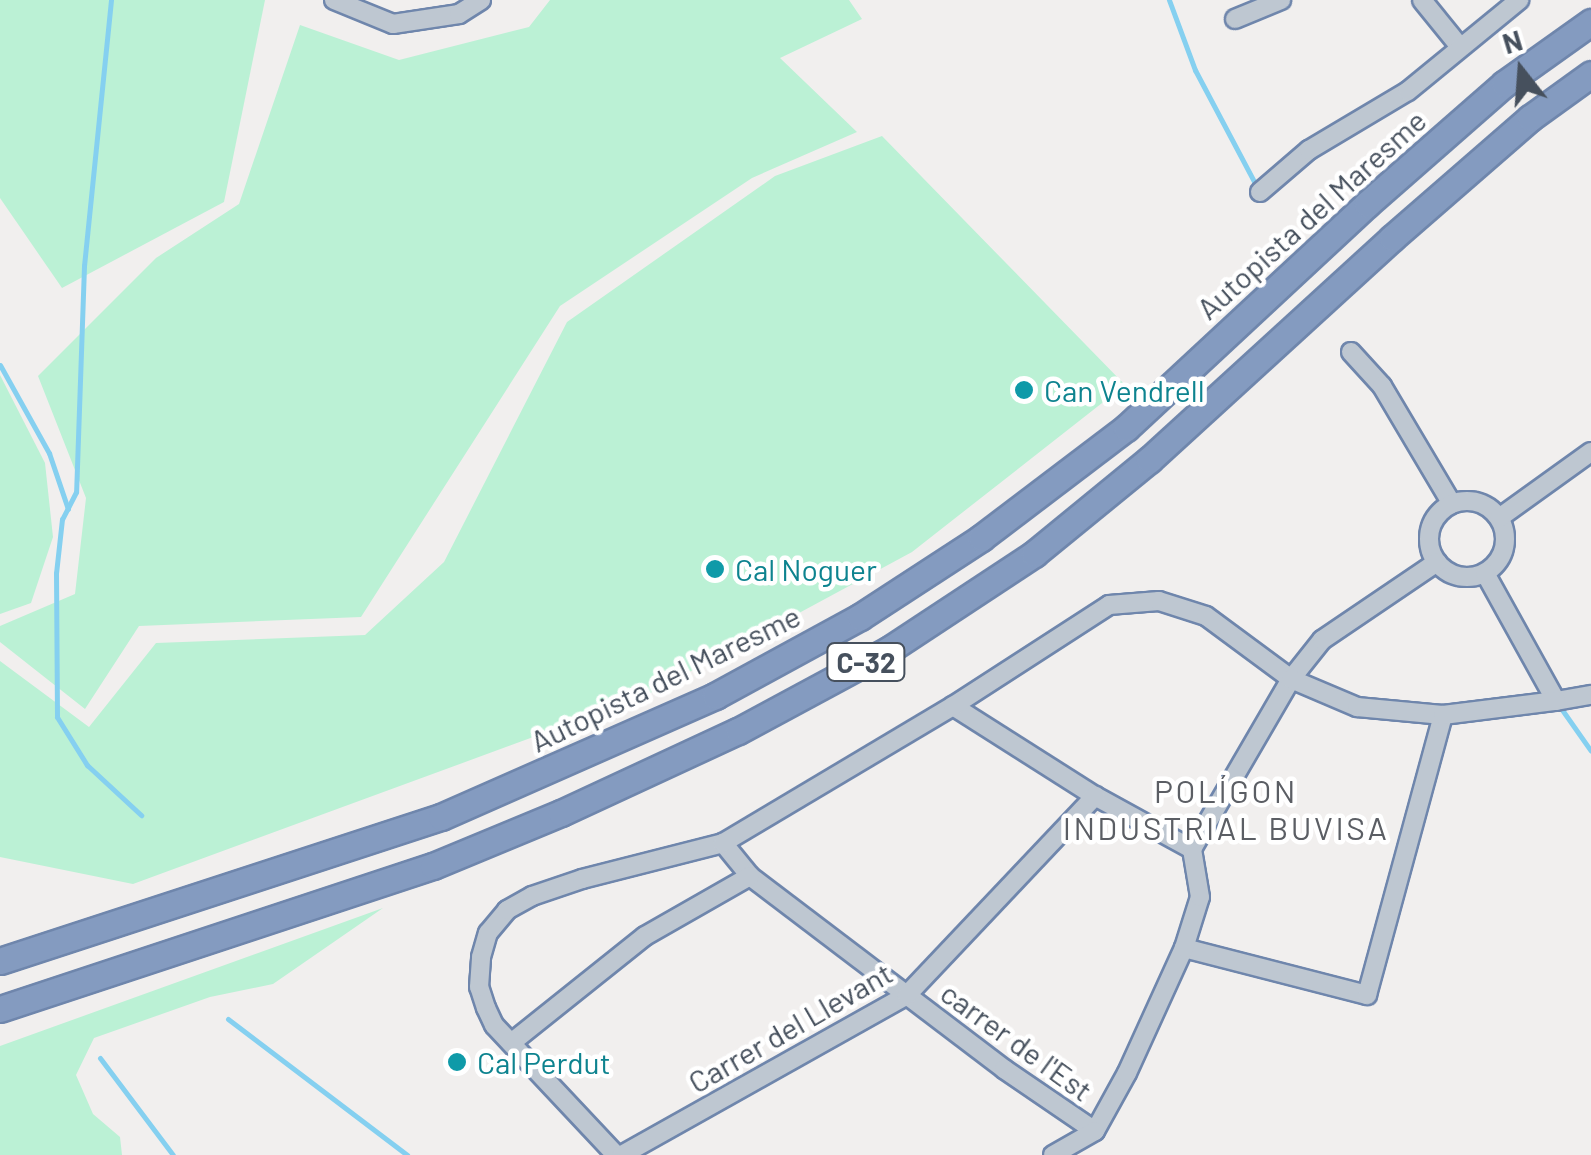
<!DOCTYPE html>
<meta charset="utf-8">
<style>
body{margin:0}
#map{position:relative;width:1591px;height:1155px;overflow:hidden;background:#f1efee;font-family:Barlow,sans-serif}
div>[style]{position:absolute}
.green>*{inset:0;background:#bbf1d5}
.stream>*{height:5px;margin:-2.5px;padding:0 2.5px;transform-origin:2.5px;border-radius:2.5px;background:#85d0f0}
.roads{filter:drop-shadow(2px 0 #6f86ac) drop-shadow(-2px 0 #6f86ac) drop-shadow(0 2px #6f86ac) drop-shadow(0 -2px #6f86ac)}
.minor>*{height:18px;margin:-9px;padding:0 9px;transform-origin:9px;border-radius:9px;background:#bec7d1}
.minor>.ring{margin:-9px;padding:0;box-sizing:content-box;background:none;border:18px solid #bec7d1;border-radius:50%}
.highway>*{height:25px;margin:-12.5px;padding:0 12.5px;transform-origin:12.5px;border-radius:12.5px;background:#849bc0}
.dots>*{width:28px;height:28px;translate:-50% -50%;box-sizing:border-box;border:5px solid #fff;border-radius:50%}
span{translate:-50% -50%;white-space:nowrap;text-align:center;line-height:1.15;-webkit-text-stroke:9px #fff;paint-order:stroke}
.shield-label span{padding:2px 8px;background:#fff;border:2px solid;border-radius:8px;-webkit-text-stroke-width:0}
.shield-label{font-size:28px;color:#46505d;font-weight:700}
.street-label{font-size:30px;color:#46505d}
.culture-label{font-size:30px;color:#0d838f}
.left{translate:0 -50%;text-align:left}
.neighbourhood-label{font-size:32px;color:#5b5e64;letter-spacing:2.5px}
.north{position:absolute;left:1471px;top:20px;width:100px;height:100px;-webkit-text-stroke:8px #fff;paint-order:stroke;rotate:343deg;font-size:28px;font-weight:700;line-height:40px;text-align:center;color:#46505d}
.north::after{content:'';display:block;margin:auto;width:35px;height:45px;background:#46505d;clip-path:polygon(50% 0,100% 100%,50% 72%,0 100%)}
</style>
<div id="map">
<div class="green">
<i style="clip-path:polygon(0 0,265px 0,224px 202px,62px 288px,0 198px)"></i>
<i style="clip-path:polygon(550px 0,849px 0,862px 19px,780px 58px,857px 132px,752px 178px,560px 306px,361px 617px,139px 626px,85px 709px,0 642px,0 626px,75px 594px,86px 498px,38px 376px,156px 258px,239px 204px,300px 25px,399px 60px,529px 27px)"></i>
<i style="clip-path:polygon(882px 136px,1125px 385px,912px 552px,645px 696px,133px 884px,0 857px,0 661px,89px 727px,156px 643px,365px 635px,444px 562px,567px 322px,775px 176px)"></i>
<i style="clip-path:polygon(0 375px,45px 463px,53px 537px,31px 603px,0 614px)"></i>
<i style="clip-path:polygon(383px 908px,273px 984px,210px 997px,94px 1038px,76px 1075px,93px 1114px,120px 1137px,122px 1155px,0 1155px,0 1046px)"></i>
</div>
<div class="stream">
<i style="left:111px;top:0;width:267px;rotate:95.8deg"></i>
<i style="left:84px;top:266px;width:226px;rotate:92deg"></i>
<i style="left:76px;top:492px;width:30px;rotate:117deg"></i>
<i style="left:62px;top:519px;width:54px;rotate:96.3deg"></i>
<i style="left:56px;top:573px;width:144px;rotate:89.6deg"></i>
<i style="left:57px;top:717px;width:57px;rotate:58deg"></i>
<i style="left:87px;top:765px;width:74px;rotate:42.8deg"></i>
<i style="left:1169px;top:0;width:75px;rotate:69.6deg"></i>
<i style="left:1195px;top:70px;width:132px;rotate:62.1deg"></i>
<i style="left:0;top:365px;width:101px;rotate:60.9deg"></i>
<i style="left:49px;top:453px;width:59px;rotate:71.3deg"></i>
<i style="left:1558px;top:704px;width:57px;rotate:54.9deg"></i>
<i style="left:228px;top:1019px;width:225px;rotate:37.2deg"></i>
<i style="left:100px;top:1058px;width:121px;rotate:53deg"></i>
</div>
<div class="roads">
<div class="minor">
<i style="left:334px;top:0;width:64px;rotate:22.1deg"></i>
<i style="left:393px;top:24px;width:67px;rotate:-8.6deg"></i>
<i style="left:459px;top:14px;width:26px;rotate:-32deg"></i>
<i style="left:1422px;top:0;width:60px;rotate:51deg"></i>
<i style="left:1235px;top:19px;width:50px;rotate:-22.4deg"></i>
<i style="left:1260px;top:192px;width:65px;rotate:-40.6deg"></i>
<i style="left:1309px;top:150px;width:115px;rotate:-30.8deg"></i>
<i style="left:1408px;top:91px;width:144px;rotate:-39.3deg"></i>
<i style="left:1351px;top:352px;width:46px;rotate:47.6deg"></i>
<i style="left:1382px;top:386px;width:137px;rotate:59.3deg"></i>
<i class="ring" style="left:1429px;top:501px;width:58px;height:58px"></i>
<i style="left:1499px;top:518px;width:113px;rotate:-35.7deg"></i>
<i style="left:1485px;top:573px;width:146px;rotate:61deg"></i>
<i style="left:1556px;top:701px;width:36px;rotate:-10deg"></i>
<i style="left:953px;top:706px;width:168px;rotate:32.4deg"></i>
<i style="left:1095px;top:796px;width:111px;rotate:28.7deg"></i>
<i style="left:723px;top:843px;width:43px;rotate:50.7deg"></i>
<i style="left:750px;top:876px;width:319px;rotate:37.2deg"></i>
<i style="left:1004px;top:1069px;width:110px;rotate:34.3deg"></i>
<i style="left:1192px;top:849px;width:197px;rotate:-59.8deg"></i>
<i style="left:1291px;top:679px;width:50px;rotate:-51.5deg"></i>
<i style="left:1322px;top:640px;width:139px;rotate:-34.1deg"></i>
<i style="left:1184px;top:948px;width:189px;rotate:14.4deg"></i>
<i style="left:1367px;top:995px;width:290px;rotate:-74.8deg"></i>
<i style="left:511px;top:1043px;width:171px;rotate:-38.6deg"></i>
<i style="left:645px;top:936px;width:121px;rotate:-29.7deg"></i>
<i style="left:1095px;top:1131px;width:66px;rotate:-61.1deg"></i>
<i style="left:1127px;top:1073px;width:137px;rotate:-65.5deg"></i>
<i style="left:1184px;top:948px;width:53px;rotate:-72.6deg"></i>
<i style="left:1200px;top:897px;width:49px;rotate:-99.5deg"></i>
<i style="left:616px;top:1155px;width:178px;rotate:-133.2deg"></i>
<i style="left:494px;top:1025px;width:19px;rotate:-115deg"></i>
<i style="left:486px;top:1008px;width:22px;rotate:-108deg"></i>
<i style="left:479px;top:987px;width:30px;rotate:-86deg"></i>
<i style="left:481px;top:957px;width:25px;rotate:-74deg"></i>
<i style="left:488px;top:933px;width:30px;rotate:-50deg"></i>
<i style="left:507px;top:910px;width:29px;rotate:-29deg"></i>
<i style="left:532px;top:896px;width:53px;rotate:-18.8deg"></i>
<i style="left:582px;top:879px;width:146px;rotate:-14.3deg"></i>
<i style="left:723px;top:843px;width:268px;rotate:-30.8deg"></i>
<i style="left:953px;top:706px;width:186px;rotate:-32.9deg"></i>
<i style="left:1109px;top:605px;width:50px;rotate:-4.6deg"></i>
<i style="left:1159px;top:601px;width:49px;rotate:17.7deg"></i>
<i style="left:1206px;top:616px;width:106px;rotate:36.5deg"></i>
<i style="left:1291px;top:679px;width:72px;rotate:23deg"></i>
<i style="left:1357px;top:707px;width:86px;rotate:5.3deg"></i>
<i style="left:1443px;top:715px;width:114px;rotate:-7.1deg"></i>
<i style="left:622px;top:1155px;width:327px;rotate:-29.3deg"></i>
<i style="left:907px;top:995px;width:274px;rotate:-46.6deg"></i>
<i style="left:1053px;top:1155px;width:48px;rotate:-29.7deg"></i>
</div>
<div class="highway">
<i style="left:0;top:961px;width:464px;rotate:-18.1deg"></i>
<i style="left:441px;top:817px;width:300px;rotate:-23.8deg"></i>
<i style="left:715px;top:696px;width:165px;rotate:-28.6deg"></i>
<i style="left:860px;top:617px;width:145px;rotate:-33.1deg"></i>
<i style="left:981px;top:538px;width:182px;rotate:-37.2deg"></i>
<i style="left:1126px;top:428px;width:329px;rotate:-42.9deg"></i>
<i style="left:1367px;top:204px;width:182px;rotate:-41.2deg"></i>
<i style="left:1504px;top:84px;width:107px;rotate:-35.5deg"></i>
<i style="left:0;top:1009px;width:456px;rotate:-18.3deg"></i>
<i style="left:433px;top:866px;width:139px;rotate:-22.5deg"></i>
<i style="left:561px;top:813px;width:195px;rotate:-24.9deg"></i>
<i style="left:738px;top:731px;width:173px;rotate:-28.3deg"></i>
<i style="left:890px;top:649px;width:173px;rotate:-33.4deg"></i>
<i style="left:1034px;top:554px;width:149px;rotate:-39.3deg"></i>
<i style="left:1149px;top:460px;width:329px;rotate:-42.4deg"></i>
<i style="left:1392px;top:238px;width:183px;rotate:-41deg"></i>
<i style="left:1530px;top:118px;width:75px;rotate:-35.8deg"></i>
</div>
</div>
<div class="dots">
<i style="left:1024px;top:390px;background:#0f9aa8"></i>
<i style="left:715px;top:569px;background:#0f9aa8"></i>
<i style="left:457px;top:1062px;background:#0f9aa8"></i>
</div>
<div class="shield-label">
<span style="left:866px;top:662px">C-32</span>
</div>
<div class="street-label">
<span style="left:1311px;top:214px;rotate:-42deg">Autopista del Maresme</span>
<span style="left:665px;top:678px;rotate:-26deg">Autopista del Maresme</span>
<span style="left:790px;top:1027px;rotate:-30deg">Carrer del Llevant</span>
<span style="left:1017px;top:1041px;rotate:36deg">carrer de l'Est</span>
</div>
<div class="culture-label">
<span class="left" style="left:1044px;top:390px">Can Vendrell</span>
<span class="left" style="left:735px;top:569px">Cal Noguer</span>
<span class="left" style="left:477px;top:1062px">Cal Perdut</span>
</div>
<div class="neighbourhood-label">
<span style="left:1226px;top:809px">POLÍGON<br>INDUSTRIAL BUVISA</span>
</div>
<div class="north">N</div>
</div>
